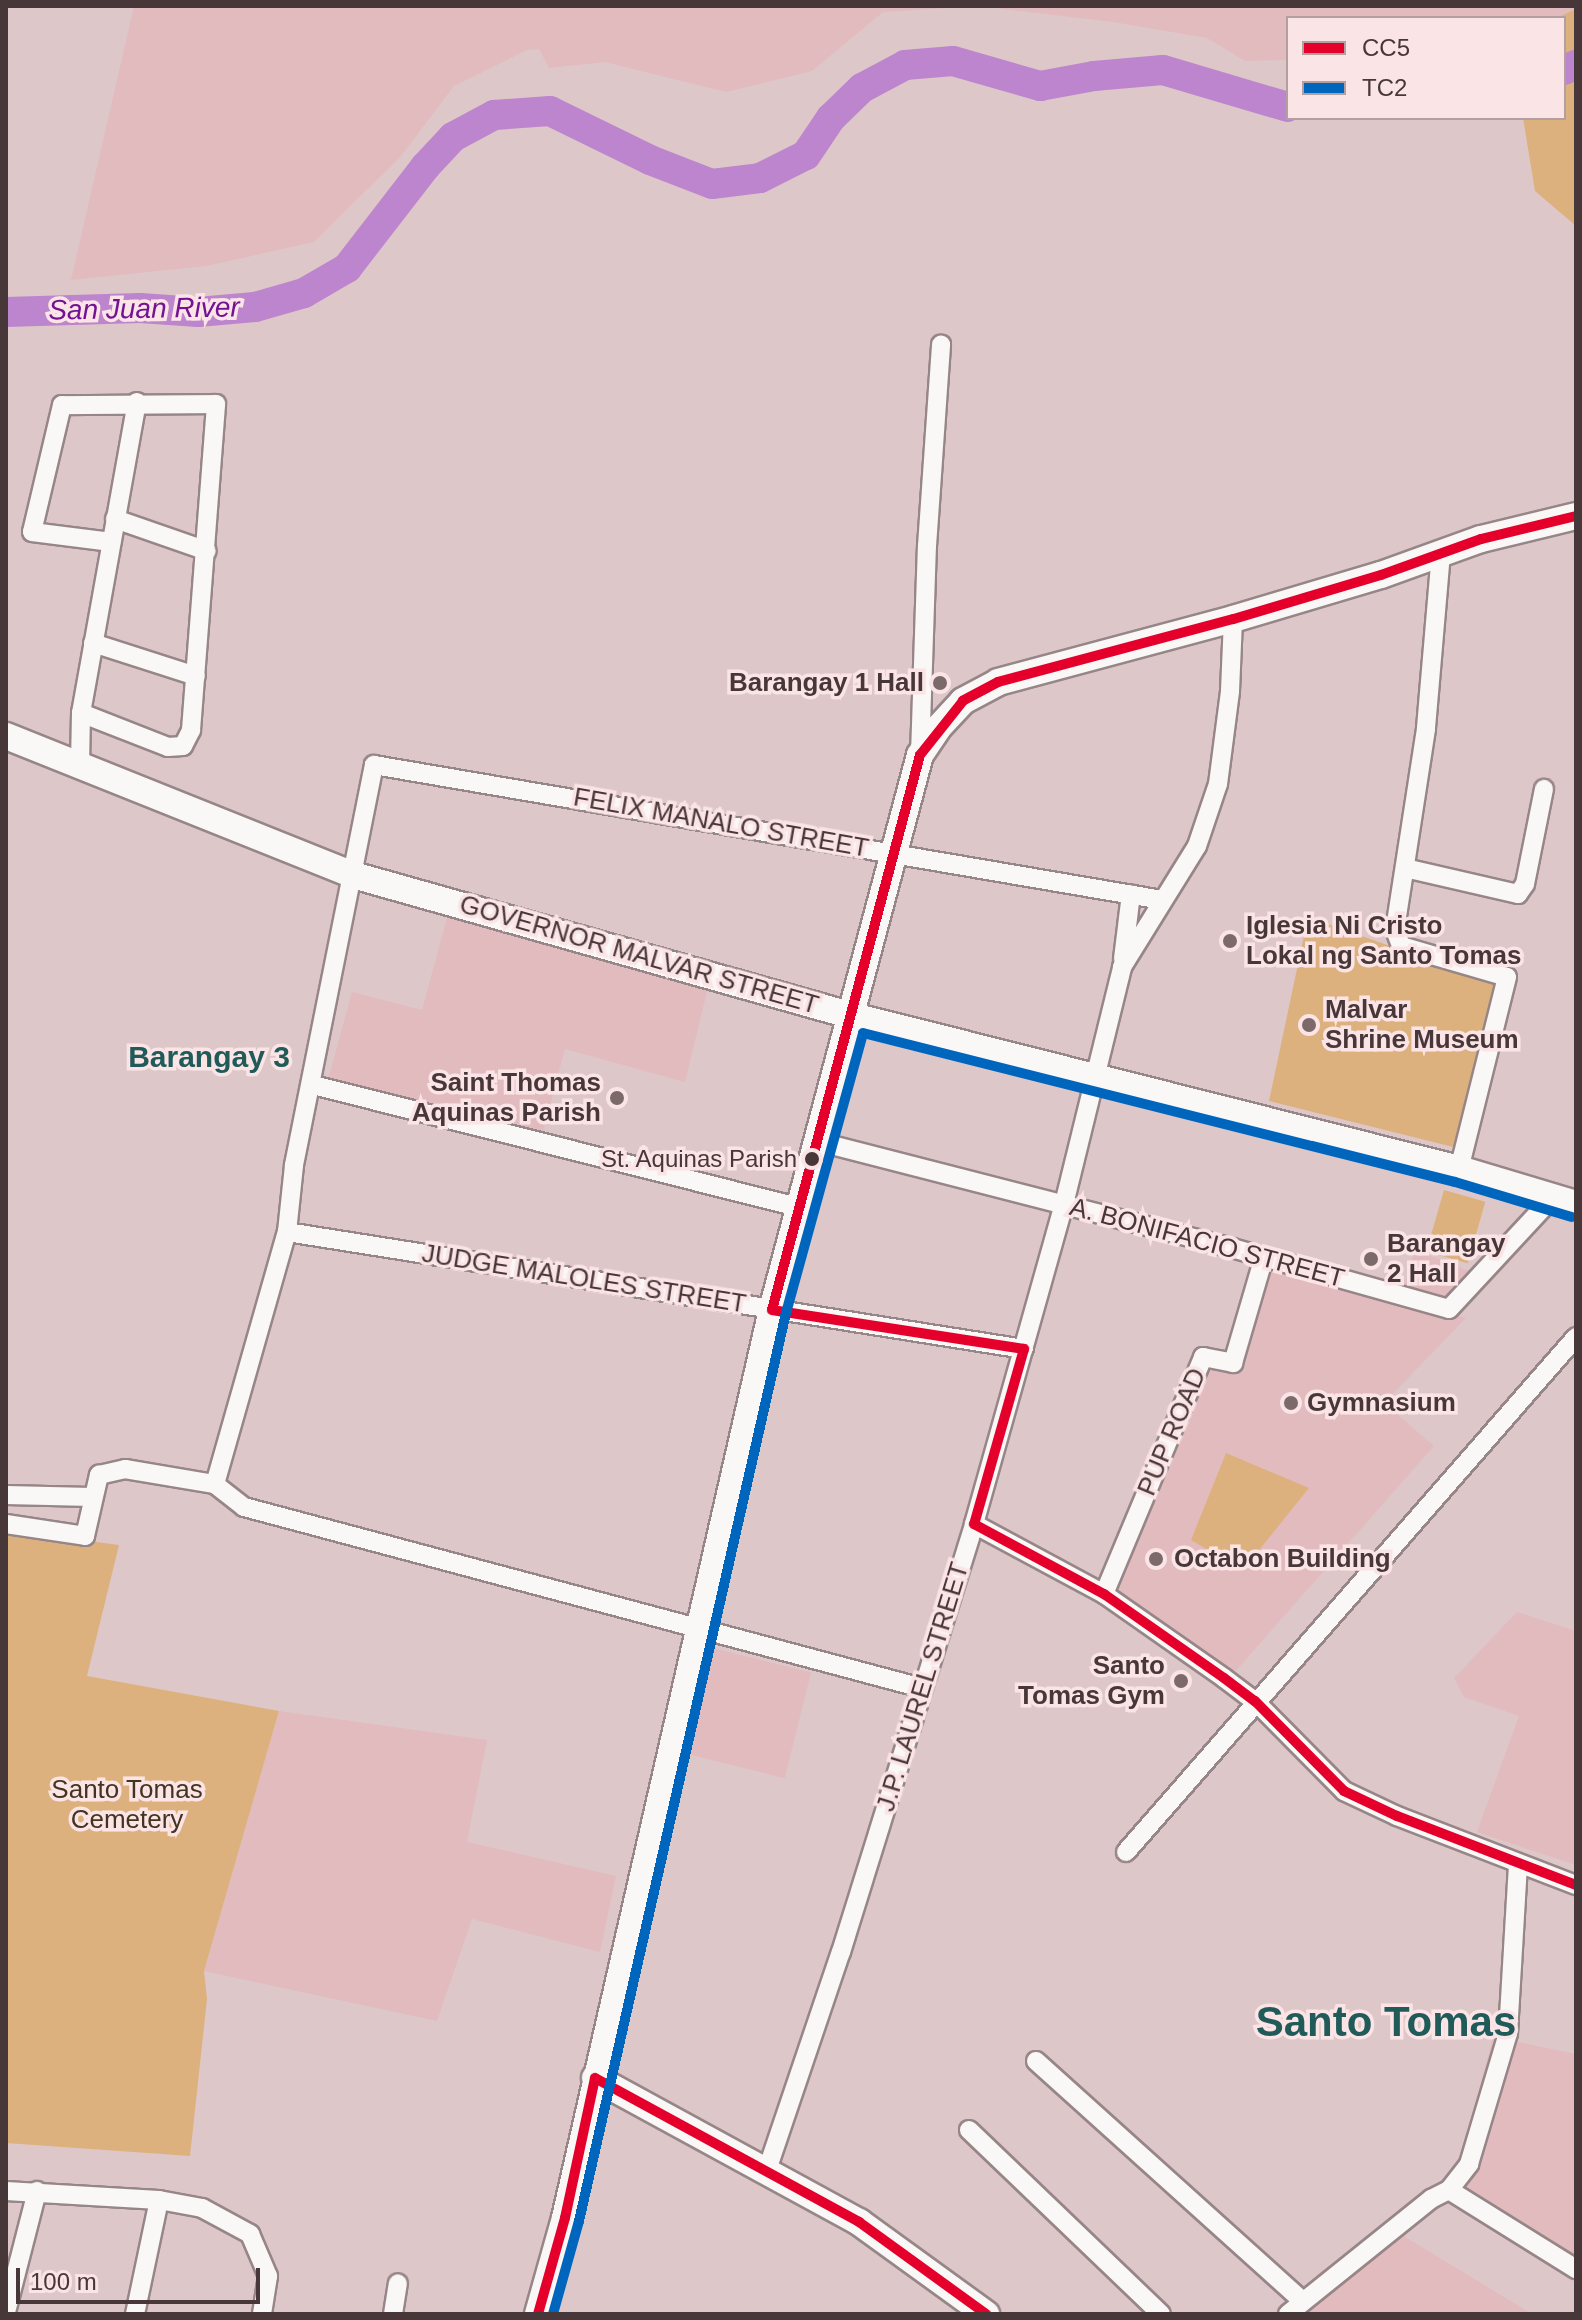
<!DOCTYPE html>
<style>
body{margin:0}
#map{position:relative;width:1582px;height:2320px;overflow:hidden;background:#dec7c8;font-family:Helvetica,sans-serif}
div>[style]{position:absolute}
.built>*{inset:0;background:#e2bbbe;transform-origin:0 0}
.green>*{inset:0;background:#ddb17e;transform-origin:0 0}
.river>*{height:30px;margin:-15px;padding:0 15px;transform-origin:15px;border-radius:15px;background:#bc85cd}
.roads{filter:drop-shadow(2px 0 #978687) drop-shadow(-2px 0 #978687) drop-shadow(0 2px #978687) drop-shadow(0 -2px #978687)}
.street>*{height:18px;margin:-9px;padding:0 9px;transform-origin:9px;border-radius:9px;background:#faf7f7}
.secondary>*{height:26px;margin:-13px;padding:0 13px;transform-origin:13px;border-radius:13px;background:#faf7f7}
.bus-1>*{height:10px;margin:-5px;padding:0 5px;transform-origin:5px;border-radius:5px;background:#e4002b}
.bus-2>*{height:10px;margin:-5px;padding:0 5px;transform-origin:5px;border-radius:5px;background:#0065bd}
.dots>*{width:22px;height:22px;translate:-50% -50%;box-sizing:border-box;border:4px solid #fbe4e5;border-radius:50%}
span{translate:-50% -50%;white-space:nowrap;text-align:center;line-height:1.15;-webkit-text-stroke:7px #fbe4e5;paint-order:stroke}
.bus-label{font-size:24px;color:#483738}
.right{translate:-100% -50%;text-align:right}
.poi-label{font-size:26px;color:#483738;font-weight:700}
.left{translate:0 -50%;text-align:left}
.street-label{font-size:26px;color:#483738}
.park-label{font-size:26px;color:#433420}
.water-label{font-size:28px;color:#711394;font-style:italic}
.quarter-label{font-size:30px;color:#205b5a;font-weight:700}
.town-label{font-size:42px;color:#205b5a;font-weight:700}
.frame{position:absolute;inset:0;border:8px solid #483738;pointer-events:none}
.legend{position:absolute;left:1286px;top:16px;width:280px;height:104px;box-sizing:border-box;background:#fbe4e5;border:2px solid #b39fa0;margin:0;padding:10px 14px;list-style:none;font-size:24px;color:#483738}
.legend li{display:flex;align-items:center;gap:16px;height:40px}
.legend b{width:40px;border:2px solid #b39fa0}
.scale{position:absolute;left:16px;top:2268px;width:244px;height:36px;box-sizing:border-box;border:4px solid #483738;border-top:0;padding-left:10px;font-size:24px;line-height:28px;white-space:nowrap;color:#483738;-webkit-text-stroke:6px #fbe4e5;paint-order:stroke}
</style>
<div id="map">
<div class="built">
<i style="clip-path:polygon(134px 6px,1576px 6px,1576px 9px,1556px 18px,1288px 18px,1288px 60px,1245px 61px,1207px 38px,1113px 22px,979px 6px,883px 12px,812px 71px,726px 92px,605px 62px,549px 68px,539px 49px,527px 50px,454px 86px,401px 156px,314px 242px,206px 266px,71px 280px)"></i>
<i style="clip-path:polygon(448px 914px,709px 983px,685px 1082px,565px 1049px,542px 1135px,328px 1080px,352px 992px,422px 1010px)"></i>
<i style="clip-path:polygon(1415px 1250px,1474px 1273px,1449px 1303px,1404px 1289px)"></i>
<i style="clip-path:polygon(1267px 1262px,1466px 1318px,1384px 1403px,1434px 1446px,1233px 1674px,1116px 1594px,1204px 1359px,1234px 1365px)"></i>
<i style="clip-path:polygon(1517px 1612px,1576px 1631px,1576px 1865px,1477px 1832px,1519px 1716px,1464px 1697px,1454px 1678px)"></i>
<i style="left:713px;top:1648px;width:101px;height:109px;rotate:14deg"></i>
<i style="clip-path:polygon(279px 1711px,487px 1740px,467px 1842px,616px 1876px,600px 1952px,472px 1919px,437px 2021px,204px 1971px)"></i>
<i style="clip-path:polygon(1493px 2037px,1576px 2054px,1576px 2256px,1453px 2189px)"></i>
<i style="clip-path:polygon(1397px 2232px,1532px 2314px,1312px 2314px,1305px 2306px)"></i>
</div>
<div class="green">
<i style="clip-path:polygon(1576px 9px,1576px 226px,1535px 191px,1523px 118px,1564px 118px,1564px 18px,1556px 18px)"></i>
<i style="clip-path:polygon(1308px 917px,1500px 985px,1457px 1148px,1269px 1101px)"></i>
<i style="left:1444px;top:1190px;width:43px;height:64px;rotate:16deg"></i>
<i style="clip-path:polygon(1226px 1453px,1309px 1488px,1243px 1570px,1191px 1540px)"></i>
<i style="clip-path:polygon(6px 1530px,119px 1545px,87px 1676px,279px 1711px,204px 1971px,207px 1999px,190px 2156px,6px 2143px)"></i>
</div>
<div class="river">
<i style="left:1564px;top:70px;width:13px;rotate:-23deg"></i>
<i style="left:6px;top:312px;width:134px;rotate:-1.7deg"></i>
<i style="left:140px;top:308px;width:58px;rotate:3.9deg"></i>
<i style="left:198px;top:312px;width:57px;rotate:-5deg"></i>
<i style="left:255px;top:307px;width:51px;rotate:-15.9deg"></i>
<i style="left:304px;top:293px;width:50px;rotate:-30.2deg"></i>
<i style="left:347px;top:268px;width:128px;rotate:-52.3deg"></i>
<i style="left:425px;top:167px;width:41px;rotate:-47deg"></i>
<i style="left:453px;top:137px;width:47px;rotate:-28.2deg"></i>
<i style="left:494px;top:115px;width:56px;rotate:-4.1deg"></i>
<i style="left:550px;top:111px;width:111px;rotate:26.1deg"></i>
<i style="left:650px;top:160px;width:66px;rotate:21.2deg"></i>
<i style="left:712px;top:184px;width:48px;rotate:-7.1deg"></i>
<i style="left:760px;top:178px;width:51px;rotate:-26.6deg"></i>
<i style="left:806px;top:155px;width:45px;rotate:-56deg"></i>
<i style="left:831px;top:118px;width:43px;rotate:-44.1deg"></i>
<i style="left:862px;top:88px;width:49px;rotate:-28.1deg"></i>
<i style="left:905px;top:65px;width:48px;rotate:-4.8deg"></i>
<i style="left:953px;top:61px;width:91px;rotate:16deg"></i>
<i style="left:1040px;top:86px;width:55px;rotate:-10.5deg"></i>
<i style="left:1094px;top:76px;width:69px;rotate:-5deg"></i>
<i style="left:1163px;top:70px;width:130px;rotate:16.5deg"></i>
</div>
<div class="roads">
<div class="street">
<i style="left:115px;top:519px;width:97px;rotate:19.2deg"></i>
<i style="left:1441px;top:553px;width:177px;rotate:94.9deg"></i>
<i style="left:1426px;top:729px;width:203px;rotate:98.8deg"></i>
<i style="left:1395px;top:930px;width:17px;rotate:69deg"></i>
<i style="left:1401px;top:946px;width:110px;rotate:16.3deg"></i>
<i style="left:1507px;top:977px;width:198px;rotate:104deg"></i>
<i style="left:93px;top:643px;width:108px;rotate:17.8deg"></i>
<i style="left:81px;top:713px;width:93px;rotate:21.3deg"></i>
<i style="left:168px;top:747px;width:15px;rotate:-4deg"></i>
<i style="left:183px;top:746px;width:18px;rotate:-63deg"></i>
<i style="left:191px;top:730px;width:327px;rotate:-85.6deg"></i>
<i style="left:216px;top:404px;width:154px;rotate:179.6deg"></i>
<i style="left:62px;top:405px;width:130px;rotate:103.3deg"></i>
<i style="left:32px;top:532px;width:80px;rotate:7.2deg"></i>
<i style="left:920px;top:755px;width:209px;rotate:-88.1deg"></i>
<i style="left:927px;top:546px;width:202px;rotate:-86deg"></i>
<i style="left:80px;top:765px;width:52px;rotate:-88.9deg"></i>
<i style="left:81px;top:713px;width:316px;rotate:-79.8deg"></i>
<i style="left:1405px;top:868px;width:116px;rotate:13deg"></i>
<i style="left:1518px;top:894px;width:12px;rotate:-55deg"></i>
<i style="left:1525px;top:884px;width:97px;rotate:-78.7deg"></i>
<i style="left:1123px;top:959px;width:65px;rotate:-83deg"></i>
<i style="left:313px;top:1085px;width:500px;rotate:14.12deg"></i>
<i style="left:816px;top:1141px;width:430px;rotate:14.4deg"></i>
<i style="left:1232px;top:1248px;width:225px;rotate:15.7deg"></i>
<i style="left:1449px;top:1309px;width:153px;rotate:-47.1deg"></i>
<i style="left:287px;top:1232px;width:746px;rotate:9.02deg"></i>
<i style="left:6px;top:1495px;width:86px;rotate:1.3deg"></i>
<i style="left:6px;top:1524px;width:80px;rotate:8.6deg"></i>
<i style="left:85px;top:1536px;width:63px;rotate:-77.1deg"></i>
<i style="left:99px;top:1475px;width:27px;rotate:-13deg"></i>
<i style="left:125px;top:1469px;width:91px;rotate:9.5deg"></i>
<i style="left:974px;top:1524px;width:148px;rotate:28.3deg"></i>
<i style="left:1104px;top:1594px;width:146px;rotate:35deg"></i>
<i style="left:1224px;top:1678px;width:39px;rotate:37deg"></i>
<i style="left:1255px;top:1701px;width:127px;rotate:45.3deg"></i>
<i style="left:1344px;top:1791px;width:59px;rotate:25.3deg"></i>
<i style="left:1397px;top:1816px;width:192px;rotate:21.1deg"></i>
<i style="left:1104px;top:1594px;width:257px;rotate:-67.3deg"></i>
<i style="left:1203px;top:1357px;width:31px;rotate:11deg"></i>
<i style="left:1233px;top:1363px;width:110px;rotate:-73.7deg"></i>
<i style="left:922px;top:1688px;width:702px;rotate:-165.05deg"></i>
<i style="left:244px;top:1507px;width:37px;rotate:-142deg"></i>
<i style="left:215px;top:1484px;width:262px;rotate:-74.1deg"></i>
<i style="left:287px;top:1232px;width:67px;rotate:-84deg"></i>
<i style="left:294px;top:1165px;width:408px;rotate:-78.7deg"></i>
<i style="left:374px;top:765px;width:799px;rotate:9.72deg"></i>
<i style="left:1126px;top:1852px;width:684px;rotate:-48.85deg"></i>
<i style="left:1036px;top:2061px;width:359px;rotate:42deg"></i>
<i style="left:969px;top:2130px;width:266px;rotate:43.8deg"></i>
<i style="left:767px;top:2170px;width:230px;rotate:-71.3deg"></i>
<i style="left:841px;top:1952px;width:448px;rotate:-72.7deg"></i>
<i style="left:974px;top:1524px;width:332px;rotate:-74.3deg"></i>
<i style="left:1064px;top:1204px;width:244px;rotate:-76.2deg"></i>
<i style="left:1122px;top:967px;width:142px;rotate:-58.2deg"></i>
<i style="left:1197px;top:846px;width:65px;rotate:-71.3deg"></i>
<i style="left:1218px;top:784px;width:94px;rotate:-82.6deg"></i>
<i style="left:1230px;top:691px;width:72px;rotate:-87.6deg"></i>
<i style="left:1449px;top:2190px;width:33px;rotate:-52deg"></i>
<i style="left:1469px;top:2164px;width:137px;rotate:-73.4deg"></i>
<i style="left:1508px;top:2033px;width:169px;rotate:-86.6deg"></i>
<i style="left:6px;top:2191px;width:153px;rotate:3.4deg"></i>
<i style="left:159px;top:2200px;width:44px;rotate:10.5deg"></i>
<i style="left:202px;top:2208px;width:55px;rotate:28.4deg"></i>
<i style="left:250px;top:2234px;width:46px;rotate:66.8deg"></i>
<i style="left:268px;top:2276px;width:38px;rotate:99deg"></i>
<i style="left:6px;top:2312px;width:125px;rotate:-75.6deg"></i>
<i style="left:135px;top:2314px;width:116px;rotate:-78.1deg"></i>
<i style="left:393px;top:2314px;width:31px;rotate:-81deg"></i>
<i style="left:1288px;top:2314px;width:184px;rotate:-38.8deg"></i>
<i style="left:1431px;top:2199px;width:20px;rotate:-27deg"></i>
<i style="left:1449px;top:2190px;width:150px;rotate:31.9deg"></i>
</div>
<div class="secondary">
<i style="left:6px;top:736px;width:374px;rotate:21.8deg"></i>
<i style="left:353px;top:875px;width:520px;rotate:15.75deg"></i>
<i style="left:853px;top:1016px;width:625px;rotate:14.17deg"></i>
<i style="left:1459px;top:1169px;width:122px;rotate:16.7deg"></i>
<i style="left:595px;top:2078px;width:301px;rotate:28.6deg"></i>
<i style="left:859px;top:2222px;width:157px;rotate:35.9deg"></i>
<i style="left:538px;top:2314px;width:100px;rotate:-74.3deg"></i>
<i style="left:565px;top:2218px;width:931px;rotate:-77.16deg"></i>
<i style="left:772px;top:1310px;width:574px;rotate:-75.07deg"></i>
<i style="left:920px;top:755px;width:32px;rotate:-56deg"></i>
<i style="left:938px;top:728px;width:37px;rotate:-47deg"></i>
<i style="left:963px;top:701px;width:40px;rotate:-28deg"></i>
<i style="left:998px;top:682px;width:243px;rotate:-15deg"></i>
<i style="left:1233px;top:619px;width:154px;rotate:-16.6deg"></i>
<i style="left:1381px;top:575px;width:106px;rotate:-19.8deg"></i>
<i style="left:1481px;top:539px;width:98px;rotate:-13.6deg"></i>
</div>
</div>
<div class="bus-1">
<i style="left:1576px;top:516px;width:98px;rotate:166.4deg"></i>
<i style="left:1481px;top:539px;width:106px;rotate:160.2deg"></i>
<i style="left:1381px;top:575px;width:154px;rotate:163.4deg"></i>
<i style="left:1233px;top:619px;width:243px;rotate:165deg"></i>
<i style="left:998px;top:682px;width:40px;rotate:152deg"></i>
<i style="left:963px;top:701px;width:69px;rotate:128.5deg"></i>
<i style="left:920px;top:755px;width:574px;rotate:104.93deg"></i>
<i style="left:772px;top:1310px;width:255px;rotate:8.8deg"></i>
<i style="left:1024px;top:1349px;width:182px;rotate:105.9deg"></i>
<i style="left:974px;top:1524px;width:148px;rotate:28.3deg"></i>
<i style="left:1104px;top:1594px;width:146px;rotate:35deg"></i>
<i style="left:1224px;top:1678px;width:39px;rotate:37deg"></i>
<i style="left:1255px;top:1701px;width:127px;rotate:45.3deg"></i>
<i style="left:1344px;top:1791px;width:59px;rotate:25.3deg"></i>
<i style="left:1397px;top:1816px;width:192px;rotate:21.1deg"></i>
<i style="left:538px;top:2314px;width:100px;rotate:-74.3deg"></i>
<i style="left:565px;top:2218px;width:143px;rotate:-77.9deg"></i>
<i style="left:595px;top:2078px;width:301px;rotate:28.6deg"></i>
<i style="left:859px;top:2222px;width:157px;rotate:35.9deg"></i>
</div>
<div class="bus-2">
<i style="left:553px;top:2314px;width:97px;rotate:-74.4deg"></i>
<i style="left:579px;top:2221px;width:931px;rotate:-77.16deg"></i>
<i style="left:786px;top:1313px;width:290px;rotate:-74.6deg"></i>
<i style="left:863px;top:1033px;width:610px;rotate:14.13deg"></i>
<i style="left:1455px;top:1182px;width:122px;rotate:16.7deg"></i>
</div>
<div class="dots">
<i style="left:940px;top:683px;background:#7c696a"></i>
<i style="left:1230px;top:941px;background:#7c696a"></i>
<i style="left:1309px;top:1025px;background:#7c696a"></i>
<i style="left:617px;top:1098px;background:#7c696a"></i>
<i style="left:812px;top:1159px;background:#483738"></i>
<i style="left:1371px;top:1259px;background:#7c696a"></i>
<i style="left:1291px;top:1403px;background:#7c696a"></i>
<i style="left:1156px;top:1559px;background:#7c696a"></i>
<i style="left:1181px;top:1681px;background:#7c696a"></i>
</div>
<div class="bus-label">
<span class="right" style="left:797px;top:1159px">St. Aquinas Parish</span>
</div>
<div class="poi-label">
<span class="right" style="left:924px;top:683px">Barangay 1 Hall</span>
<span class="left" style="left:1246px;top:941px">Iglesia Ni Cristo<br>Lokal ng Santo Tomas</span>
<span class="left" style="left:1325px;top:1025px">Malvar<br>Shrine Museum</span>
<span class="right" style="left:601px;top:1098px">Saint Thomas<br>Aquinas Parish</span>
<span class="left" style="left:1387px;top:1259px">Barangay<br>2 Hall</span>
<span class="left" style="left:1307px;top:1403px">Gymnasium</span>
<span class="left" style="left:1174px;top:1559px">Octabon Building</span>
<span class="right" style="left:1165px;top:1681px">Santo<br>Tomas Gym</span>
</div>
<div class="street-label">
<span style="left:721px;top:823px;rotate:10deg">FELIX MANALO STREET</span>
<span style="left:639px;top:955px;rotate:16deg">GOVERNOR MALVAR STREET</span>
<span style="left:1207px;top:1243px;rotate:15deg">A. BONIFACIO STREET</span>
<span style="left:584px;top:1279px;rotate:9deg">JUDGE MALOLES STREET</span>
<span style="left:1172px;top:1432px;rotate:-67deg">PUP ROAD</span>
<span style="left:923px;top:1687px;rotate:-73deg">J.P. LAUREL STREET</span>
</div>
<div class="park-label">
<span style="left:127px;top:1805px">Santo Tomas<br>Cemetery</span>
</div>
<div class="water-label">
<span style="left:144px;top:309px;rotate:-1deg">San Juan River</span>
</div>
<div class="quarter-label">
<span style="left:209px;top:1057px">Barangay 3</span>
</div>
<div class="town-label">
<span style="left:1386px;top:2022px">Santo Tomas</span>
</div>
<div class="frame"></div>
<ul class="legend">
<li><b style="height:10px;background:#e4002b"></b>CC5</li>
<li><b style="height:10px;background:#0065bd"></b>TC2</li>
</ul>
<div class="scale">100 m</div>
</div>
